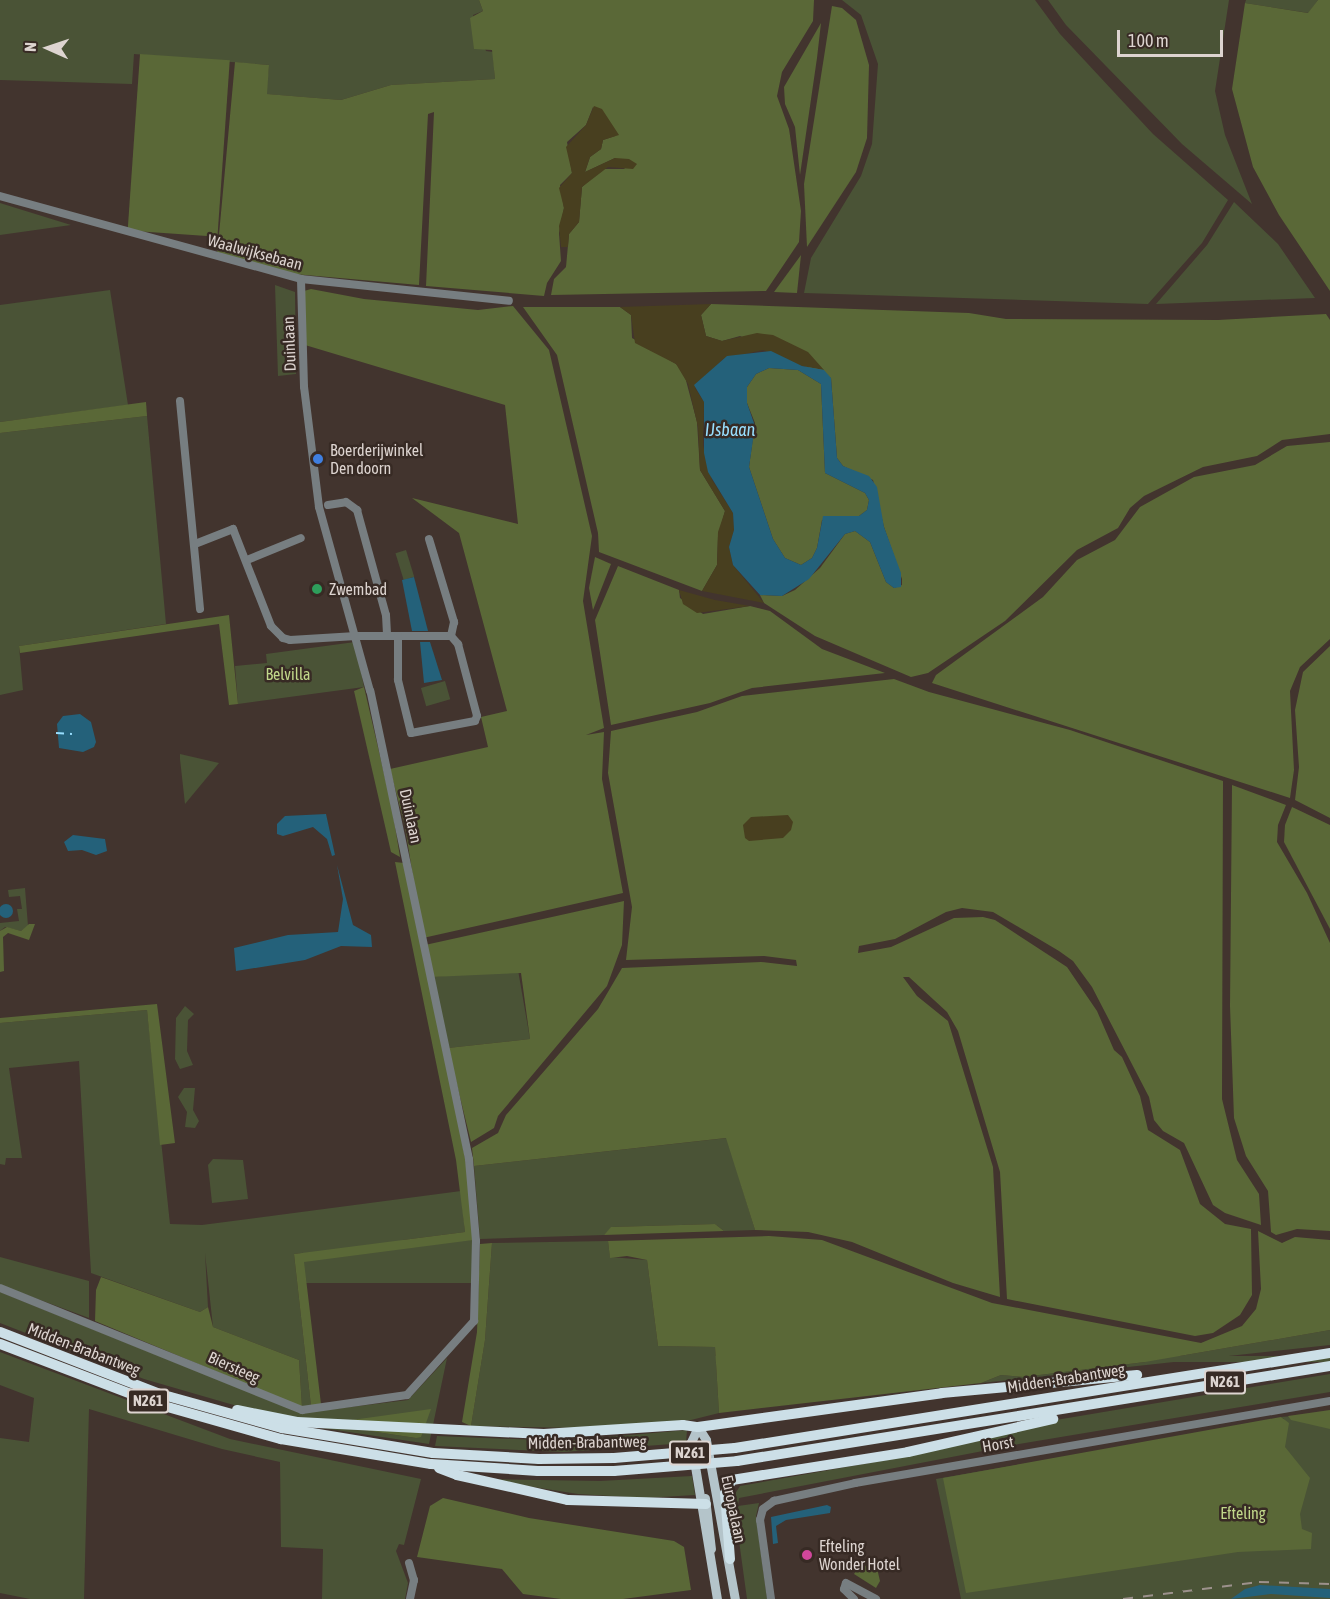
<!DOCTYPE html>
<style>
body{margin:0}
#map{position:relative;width:1330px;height:1599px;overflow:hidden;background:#42342e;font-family:"Asap Condensed",sans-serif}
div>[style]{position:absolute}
.green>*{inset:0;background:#4a5336;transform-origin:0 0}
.forest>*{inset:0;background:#5a6837;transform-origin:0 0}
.sand>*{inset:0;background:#483f1f}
.water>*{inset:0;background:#24617a}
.round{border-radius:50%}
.ferry>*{height:1.5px;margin-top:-0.75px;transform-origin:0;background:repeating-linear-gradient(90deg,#98defe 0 8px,transparent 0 14px)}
.minor>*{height:8px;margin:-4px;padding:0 4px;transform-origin:4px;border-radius:4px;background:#777e81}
.major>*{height:9px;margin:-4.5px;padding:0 4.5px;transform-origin:4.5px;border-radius:4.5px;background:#b4c4ca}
.highway>*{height:10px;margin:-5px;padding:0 5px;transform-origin:5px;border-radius:5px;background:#ccdfe7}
.rail>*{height:2px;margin-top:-1px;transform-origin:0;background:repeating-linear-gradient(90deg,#9c918c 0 10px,transparent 0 20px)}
.dots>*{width:16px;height:16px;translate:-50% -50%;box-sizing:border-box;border:3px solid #372a24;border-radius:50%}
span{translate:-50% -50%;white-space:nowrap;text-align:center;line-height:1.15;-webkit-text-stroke:5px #372a24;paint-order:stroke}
.shield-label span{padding:2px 4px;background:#372a24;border:2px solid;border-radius:4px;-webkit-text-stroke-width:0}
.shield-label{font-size:15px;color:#ddd4d0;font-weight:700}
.street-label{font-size:16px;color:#ddd4d0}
.poi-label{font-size:16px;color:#ddd4d0}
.left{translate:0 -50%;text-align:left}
.park-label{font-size:16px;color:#c1d88a}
.water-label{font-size:18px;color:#98defe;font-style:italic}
.north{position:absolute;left:18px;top:18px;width:60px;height:60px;-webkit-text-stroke:4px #372a24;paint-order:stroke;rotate:273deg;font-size:16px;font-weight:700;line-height:24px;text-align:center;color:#ddd4d0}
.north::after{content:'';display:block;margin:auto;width:21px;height:27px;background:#ddd4d0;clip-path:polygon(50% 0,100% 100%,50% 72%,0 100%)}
.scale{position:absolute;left:1117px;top:30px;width:106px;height:27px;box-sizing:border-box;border:3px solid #ddd4d0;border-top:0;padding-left:8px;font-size:18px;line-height:21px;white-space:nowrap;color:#ddd4d0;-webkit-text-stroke:4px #372a24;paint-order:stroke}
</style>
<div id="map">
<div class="green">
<i style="clip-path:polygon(0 0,479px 0,483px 11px,473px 15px,486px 51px,493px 52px,495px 79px,391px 85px,341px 100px,266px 94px,269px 65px,134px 54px,132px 84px,0 80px)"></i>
<i style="clip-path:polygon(842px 0,1035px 0,1060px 34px,1153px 134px,1228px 200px,1202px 243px,1148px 304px,804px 293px,811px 258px,861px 176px,872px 144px,878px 64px,861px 15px)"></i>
<i style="clip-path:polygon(1048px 0,1229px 0,1215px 91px,1225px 135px,1252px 204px,1182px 144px,1066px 25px)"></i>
<i style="clip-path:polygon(1246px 0,1318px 0,1309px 13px,1245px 3px)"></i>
<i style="clip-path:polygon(1234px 202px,1278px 244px,1315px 298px,1156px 304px,1207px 245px)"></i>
<i style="clip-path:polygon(0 203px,16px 208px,71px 225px,0 235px)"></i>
<i style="clip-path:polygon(275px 285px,295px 292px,296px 374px,278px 376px)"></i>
<i style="clip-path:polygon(110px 290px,128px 405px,0 422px,0 305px)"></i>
<i style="clip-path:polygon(147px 416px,166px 624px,19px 646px,23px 690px,0 695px,0 433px)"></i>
<i style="left:406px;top:550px;width:28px;height:11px;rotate:73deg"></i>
<i style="clip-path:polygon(355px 642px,364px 687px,238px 704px,235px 666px,267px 663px,266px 654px)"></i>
<i style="left:445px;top:681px;width:19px;height:25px;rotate:74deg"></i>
<i style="clip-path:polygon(180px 754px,219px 763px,185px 804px,180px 759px)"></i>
<i style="clip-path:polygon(25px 888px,28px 926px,21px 931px,5px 927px,0 931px,0 923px,19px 921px,17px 909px,22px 909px,20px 896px,9px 897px,8px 890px)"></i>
<i style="clip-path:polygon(518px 970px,530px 1039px,448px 1048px,432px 977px)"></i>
<i style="clip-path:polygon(185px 1006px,194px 1014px,188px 1020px,187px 1051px,193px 1065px,180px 1069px,175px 1059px,176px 1018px)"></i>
<i style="clip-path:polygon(147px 1010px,170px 1224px,202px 1225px,461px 1191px,465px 1232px,294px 1254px,311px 1406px,302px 1407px,299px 1360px,213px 1327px,205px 1253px,208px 1307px,200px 1312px,91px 1273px,79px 1061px,9px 1068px,22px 1158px,6px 1158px,5px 1165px,0 1164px,0 1023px)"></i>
<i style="clip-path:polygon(184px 1088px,195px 1088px,193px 1110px,199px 1121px,195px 1128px,185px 1127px,187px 1112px,178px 1097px)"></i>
<i style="clip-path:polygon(727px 1138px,755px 1230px,724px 1231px,715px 1224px,612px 1227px,604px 1235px,480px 1239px,474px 1166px)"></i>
<i style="clip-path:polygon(213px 1159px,243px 1160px,248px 1199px,212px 1203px,208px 1165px)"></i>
<i style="left:473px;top:1240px;width:43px;height:170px;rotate:90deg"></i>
<i style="clip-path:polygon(608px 1241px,610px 1257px,647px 1260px,658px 1346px,715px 1347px,719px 1413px,691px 1420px,586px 1428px,471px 1426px,485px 1340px,492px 1243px)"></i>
<i style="clip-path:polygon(0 1257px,89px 1281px,89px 1318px,0 1285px)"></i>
<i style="clip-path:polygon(evenodd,0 1292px,301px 1413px,408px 1400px,447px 1358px,429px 1444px,302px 1425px,144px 1379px,0 1323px,0 1292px,323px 1424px,426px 1425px,416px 1438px,323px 1424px)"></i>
<i style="clip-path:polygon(1330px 1330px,1330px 1345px,981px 1383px,1001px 1375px,1023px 1377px,1145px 1362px)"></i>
<i style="clip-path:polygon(0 1352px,230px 1439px,421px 1479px,404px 1545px,399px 1544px,396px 1551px,408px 1583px,405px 1599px,322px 1599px,323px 1549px,281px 1547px,280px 1462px,222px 1449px,89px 1409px,84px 1599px,30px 1599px,0 1593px,0 1438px,29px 1442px,34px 1398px,0 1385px)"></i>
<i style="left:1330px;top:1356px;width:6px;height:624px;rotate:90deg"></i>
<i style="clip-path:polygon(1330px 1374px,1330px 1392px,1019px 1444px,739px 1498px,738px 1506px,759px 1503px,756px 1516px,767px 1599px,747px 1599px,733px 1497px,740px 1486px,903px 1457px,1038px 1423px)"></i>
<i style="clip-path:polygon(1330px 1413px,1330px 1599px,961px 1599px,936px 1479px,1284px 1419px,1281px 1417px)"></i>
<i style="clip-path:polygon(687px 1430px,686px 1443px,564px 1452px,435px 1446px,437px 1436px,562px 1441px)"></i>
<i style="clip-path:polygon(692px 1476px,695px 1495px,645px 1498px,578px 1494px,482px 1479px,600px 1481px)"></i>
</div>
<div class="forest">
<i style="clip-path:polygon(479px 0,814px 0,813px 21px,782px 72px,777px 96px,789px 129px,801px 211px,799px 242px,766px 291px,551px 295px,554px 279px,566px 267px,569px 234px,579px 222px,582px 187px,602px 169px,625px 169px,615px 158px,585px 172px,590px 157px,601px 149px,603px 140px,615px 136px,593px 107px,586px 125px,567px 142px,572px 173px,560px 185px,564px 208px,559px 233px,561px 261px,547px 283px,544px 296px,426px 286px,434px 112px,428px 114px,419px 285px,294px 274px,217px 256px,235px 62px,269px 65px,267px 94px,341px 100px,391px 85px,495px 79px,492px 50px,474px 49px,470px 18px,483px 11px)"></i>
<i style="clip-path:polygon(1318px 0,1330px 0,1330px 291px,1279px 215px,1253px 167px,1232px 89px,1245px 3px,1308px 13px)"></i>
<i style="clip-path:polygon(832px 6px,842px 8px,856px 20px,869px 65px,867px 138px,856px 172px,807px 247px,804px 184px)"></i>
<i style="clip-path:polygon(821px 23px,817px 58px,800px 175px,795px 127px,785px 104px,784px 87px)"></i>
<i style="left:140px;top:54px;width:90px;height:177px;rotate:4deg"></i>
<i style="clip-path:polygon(801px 255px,797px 293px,774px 292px)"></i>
<i style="clip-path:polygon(311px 289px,364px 299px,478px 310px,513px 306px,549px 350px,592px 536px,583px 601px,604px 728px,586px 735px,604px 732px,602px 779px,623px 893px,423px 938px,405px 827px,390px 769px,488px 747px,481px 717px,507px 711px,459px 533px,412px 498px,518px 524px,505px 405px,305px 345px,304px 291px)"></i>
<i style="clip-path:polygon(711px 304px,969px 313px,1006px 319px,1218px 320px,1326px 314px,1330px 320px,1330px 434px,1282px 440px,1257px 456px,1203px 467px,1144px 496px,1130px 508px,1118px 528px,1077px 550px,1005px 621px,928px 673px,911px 677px,815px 636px,764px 603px,760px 595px,782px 596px,795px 590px,820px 568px,845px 534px,855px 531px,870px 542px,886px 582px,894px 588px,902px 585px,902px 579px,884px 527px,873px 480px,843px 466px,837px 458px,831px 378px,740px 336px,722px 341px,706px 336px,701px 315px)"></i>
<i style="clip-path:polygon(523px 307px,620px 307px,631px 315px,632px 338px,676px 364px,684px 373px,697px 422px,700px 470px,725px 511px,718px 536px,717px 565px,702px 591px,599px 552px,598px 533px,557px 355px)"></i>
<i style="clip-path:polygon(769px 368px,798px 370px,821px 384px,825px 473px,865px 493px,869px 500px,867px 510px,859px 516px,822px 520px,817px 548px,812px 558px,801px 565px,785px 558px,773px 539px,749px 467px,755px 423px,747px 403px,747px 387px,756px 374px)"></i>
<i style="clip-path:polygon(146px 402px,147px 416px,0 433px,0 422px)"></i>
<i style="clip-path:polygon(1330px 442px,1330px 639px,1300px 667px,1290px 691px,1294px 770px,1290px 798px,932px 683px,936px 675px,1043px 597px,1077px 560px,1115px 540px,1140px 507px,1194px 477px,1255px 465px,1287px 446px)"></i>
<i style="clip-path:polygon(595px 557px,611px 564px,593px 610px,589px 588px)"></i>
<i style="clip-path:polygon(618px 566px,679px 590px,680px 598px,703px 614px,750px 606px,770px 611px,822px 649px,885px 673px,752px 688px,710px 703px,611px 725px,595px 620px)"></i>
<i style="clip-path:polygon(229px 615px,238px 704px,229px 705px,219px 624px,20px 653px,19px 646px)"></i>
<i style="clip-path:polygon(1330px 646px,1330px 818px,1295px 800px,1299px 767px,1295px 710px,1303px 672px)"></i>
<i style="clip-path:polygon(894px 679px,929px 692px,1070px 730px,1223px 781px,1222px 1099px,1237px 1160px,1259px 1194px,1261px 1225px,1225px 1213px,1213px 1205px,1184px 1143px,1163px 1131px,1154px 1120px,1149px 1097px,1092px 987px,1073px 961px,1059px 951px,993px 912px,962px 908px,946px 912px,895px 939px,859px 946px,858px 953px,891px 947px,954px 918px,983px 917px,995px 920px,1067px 967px,1097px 1011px,1114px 1050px,1122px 1057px,1140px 1096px,1148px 1130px,1180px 1150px,1200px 1204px,1225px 1224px,1251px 1229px,1252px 1295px,1240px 1315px,1213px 1333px,1195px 1336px,1007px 1299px,1000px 1172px,958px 1031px,947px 1012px,909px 977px,903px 977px,917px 996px,948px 1021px,993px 1167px,1000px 1297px,953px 1283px,852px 1242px,808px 1232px,755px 1230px,726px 1138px,474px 1166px,472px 1148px,498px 1133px,506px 1115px,598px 1009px,622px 968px,761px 962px,797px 966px,796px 960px,764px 956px,626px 960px,632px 907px,608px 773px,611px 731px,697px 712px,742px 696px)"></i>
<i style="clip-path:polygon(364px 687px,392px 808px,400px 857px,391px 852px,354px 691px)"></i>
<i style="clip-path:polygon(1232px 785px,1286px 805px,1278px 825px,1277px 842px,1307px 893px,1330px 943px,1330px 1231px,1297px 1229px,1276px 1235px,1271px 1232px,1268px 1191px,1246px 1156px,1234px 1118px,1230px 1006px)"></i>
<i style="clip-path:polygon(1292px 807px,1330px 825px,1330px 929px,1284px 842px,1285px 825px)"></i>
<i style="clip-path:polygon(395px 862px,404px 863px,455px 1104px,468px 1174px,473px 1240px,304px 1262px,321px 1404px,311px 1406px,294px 1254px,465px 1232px,456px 1160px)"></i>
<i style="clip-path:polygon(624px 901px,622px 945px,607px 986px,498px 1116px,494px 1128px,471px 1142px,448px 1048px,530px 1039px,521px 973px,432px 977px,425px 945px)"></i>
<i style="clip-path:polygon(29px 924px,35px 924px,29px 940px,8px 933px,3px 937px,4px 971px,0 972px,0 931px,7px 927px,21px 931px)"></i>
<i style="clip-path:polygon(157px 1004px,175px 1143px,160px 1145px,147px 1010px,0 1023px,0 1018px)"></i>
<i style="clip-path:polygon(715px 1224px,724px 1231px,604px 1235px,611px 1227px)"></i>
<i style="clip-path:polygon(1258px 1231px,1282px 1243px,1295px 1237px,1330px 1240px,1330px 1330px,1145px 1362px,1023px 1377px,1001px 1375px,981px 1383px,719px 1413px,715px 1347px,658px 1346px,647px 1260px,627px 1256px,610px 1258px,608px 1241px,769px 1236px,822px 1240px,992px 1303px,1201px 1343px,1242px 1326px,1256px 1309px,1261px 1289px)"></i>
<i style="clip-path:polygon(492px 1243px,485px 1340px,471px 1426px,462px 1422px,477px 1332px,480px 1244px)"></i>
<i style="clip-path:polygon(101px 1277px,200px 1312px,208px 1307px,213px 1327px,299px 1360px,302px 1407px,95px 1321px,96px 1290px)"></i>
<i style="clip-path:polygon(431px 1409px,421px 1437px,416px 1438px,323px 1424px)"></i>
<i style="clip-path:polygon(1330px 1410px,1330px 1429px,1291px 1420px,1288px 1416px)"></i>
<i style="clip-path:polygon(1281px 1417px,1289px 1423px,1285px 1447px,1310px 1478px,1300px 1514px,1302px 1529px,1312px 1533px,1311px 1549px,1238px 1552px,966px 1593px,943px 1478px)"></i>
<i style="clip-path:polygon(443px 1498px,529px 1518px,674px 1541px,684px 1547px,691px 1590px,623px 1599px,561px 1599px,523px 1594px,502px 1569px,417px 1557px,430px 1506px)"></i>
<i style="clip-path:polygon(876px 1564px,880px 1581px,876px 1588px,854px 1574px,859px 1567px)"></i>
</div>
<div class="sand">
<i style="clip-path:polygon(594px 106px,602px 109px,619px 135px,603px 140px,601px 149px,590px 157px,585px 172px,615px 158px,629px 159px,637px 164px,633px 169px,608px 167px,582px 187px,579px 222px,569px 234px,568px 247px,561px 247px,559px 226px,564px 208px,559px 188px,572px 173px,566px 147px,586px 125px)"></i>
<i style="clip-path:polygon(711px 304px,701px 315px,706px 336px,722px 341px,757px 333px,773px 335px,808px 352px,824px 370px,802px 366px,763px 350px,723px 359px,695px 388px,704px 402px,703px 445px,712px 480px,733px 513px,734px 530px,729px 547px,733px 565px,764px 603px,702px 591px,717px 565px,718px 532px,725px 511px,700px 470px,698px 427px,688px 384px,676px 364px,635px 343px,631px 315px,620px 307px)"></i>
<i style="clip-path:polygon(679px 590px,715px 600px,750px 606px,697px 613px,683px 604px)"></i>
<i style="clip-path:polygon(788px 815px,793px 822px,791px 830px,783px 838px,749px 841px,745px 838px,743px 825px,751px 817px)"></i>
</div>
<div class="water">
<i style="clip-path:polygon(evenodd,771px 351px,802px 366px,824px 370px,831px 378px,837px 458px,843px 466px,869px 476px,877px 487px,884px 527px,901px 573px,901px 587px,894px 588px,886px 582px,870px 542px,855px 531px,845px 534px,809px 579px,782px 596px,760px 595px,733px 565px,729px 547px,734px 530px,733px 513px,708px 472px,704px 453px,704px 402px,694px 385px,727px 356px,771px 351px,769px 368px,798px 370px,821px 384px,825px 473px,865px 493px,869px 500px,867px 510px,859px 516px,823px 516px,817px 548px,812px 558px,801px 565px,785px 558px,773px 539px,749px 467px,755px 426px,747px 403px,747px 387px,756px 374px,769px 368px)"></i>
<i style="clip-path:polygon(414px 577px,428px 631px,412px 631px,402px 580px)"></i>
<i style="clip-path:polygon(420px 642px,430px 642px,442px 680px,424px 683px)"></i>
<i style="clip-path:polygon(80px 714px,91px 722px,96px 742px,94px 747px,83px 752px,59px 748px,57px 724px,63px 716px)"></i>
<i style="clip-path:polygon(326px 814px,335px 855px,332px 856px,327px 839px,313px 827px,283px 836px,277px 834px,277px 824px,285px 816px)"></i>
<i style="clip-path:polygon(73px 835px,105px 839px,107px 851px,96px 855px,82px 850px,68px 851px,64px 842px)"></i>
<i style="clip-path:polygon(337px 865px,353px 925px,371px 935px,372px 947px,341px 946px,305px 960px,236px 971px,234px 948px,288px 935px,338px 932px,343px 899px)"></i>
<i class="round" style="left:-1px;top:904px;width:14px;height:14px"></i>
<i style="clip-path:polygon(827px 1505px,831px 1507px,830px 1513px,786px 1520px,776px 1526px,778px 1543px,773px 1544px,771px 1517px)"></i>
<i style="clip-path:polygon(1260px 1585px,1330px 1589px,1330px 1598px,1271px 1594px,1231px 1599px,1245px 1589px)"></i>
</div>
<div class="ferry">
<i style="left:56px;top:733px;width:16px;rotate:4deg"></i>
</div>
<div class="minor">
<i style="left:0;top:196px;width:312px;rotate:15.4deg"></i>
<i style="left:301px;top:279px;width:209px;rotate:6deg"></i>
<i style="left:180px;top:401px;width:209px;rotate:84.5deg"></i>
<i style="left:328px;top:505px;width:18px;rotate:-9deg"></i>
<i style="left:346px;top:502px;width:14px;rotate:36deg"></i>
<i style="left:357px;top:510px;width:109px;rotate:74.6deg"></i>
<i style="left:386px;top:615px;width:21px;rotate:87deg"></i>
<i style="left:429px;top:539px;width:87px;rotate:73.2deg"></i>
<i style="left:454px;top:622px;width:14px;rotate:102deg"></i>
<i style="left:195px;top:544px;width:41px;rotate:-21.5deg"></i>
<i style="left:233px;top:529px;width:104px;rotate:68.6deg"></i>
<i style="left:271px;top:626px;width:17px;rotate:45deg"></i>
<i style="left:283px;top:638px;width:7px;rotate:16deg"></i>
<i style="left:290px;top:640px;width:66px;rotate:-3.5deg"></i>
<i style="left:356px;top:636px;width:95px"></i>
<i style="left:451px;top:636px;width:11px;rotate:49deg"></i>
<i style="left:458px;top:644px;width:74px;rotate:75.2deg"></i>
<i style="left:477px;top:716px;width:5px;rotate:112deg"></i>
<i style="left:475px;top:721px;width:65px;rotate:169.4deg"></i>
<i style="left:411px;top:733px;width:55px;rotate:-103.8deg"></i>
<i style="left:398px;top:680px;width:44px;rotate:-90deg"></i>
<i style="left:247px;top:560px;width:58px;rotate:-22.2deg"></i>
<i style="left:0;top:1288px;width:326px;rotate:22deg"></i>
<i style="left:302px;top:1410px;width:106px;rotate:-8.1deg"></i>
<i style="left:407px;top:1395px;width:100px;rotate:-47.8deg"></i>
<i style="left:474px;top:1321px;width:80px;rotate:-88.6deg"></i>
<i style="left:476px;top:1241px;width:82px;rotate:-94.9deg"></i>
<i style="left:469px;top:1159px;width:478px;rotate:-101.9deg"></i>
<i style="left:370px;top:691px;width:191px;rotate:-105.5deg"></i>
<i style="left:319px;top:507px;width:121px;rotate:-97.1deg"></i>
<i style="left:304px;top:387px;width:108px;rotate:-91.6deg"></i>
<i style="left:409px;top:1563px;width:18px;rotate:74deg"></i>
<i style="left:414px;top:1580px;width:19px;rotate:102deg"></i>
<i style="left:771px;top:1599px;width:80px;rotate:-97.9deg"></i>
<i style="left:760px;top:1520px;width:11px;rotate:-75deg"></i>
<i style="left:763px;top:1509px;width:14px;rotate:-36deg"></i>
<i style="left:774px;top:1501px;width:83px;rotate:-12.5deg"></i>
<i style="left:855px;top:1483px;width:482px;rotate:-9.8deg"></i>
<i style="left:854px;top:1599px;width:14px;rotate:-135deg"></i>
<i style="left:844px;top:1589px;width:6px;rotate:-72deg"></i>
<i style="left:846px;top:1583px;width:34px;rotate:28deg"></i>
</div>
<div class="major">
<i style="left:698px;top:1427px;width:15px;rotate:58deg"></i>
<i style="left:706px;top:1440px;width:162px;rotate:79.7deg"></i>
<i style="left:698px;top:1427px;width:17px;rotate:115deg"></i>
<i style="left:691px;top:1442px;width:159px;rotate:80.6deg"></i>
<i style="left:705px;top:1498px;width:51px;rotate:83.3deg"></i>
</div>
<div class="highway">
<i style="left:0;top:1332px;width:172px;rotate:21.2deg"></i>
<i style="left:160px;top:1394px;width:127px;rotate:15.6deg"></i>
<i style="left:282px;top:1428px;width:153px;rotate:9.4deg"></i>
<i style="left:433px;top:1453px;width:106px;rotate:3.2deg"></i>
<i style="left:539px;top:1459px;width:75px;rotate:-0.8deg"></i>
<i style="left:614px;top:1458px;width:121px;rotate:-4.7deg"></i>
<i style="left:735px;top:1448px;width:603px;rotate:-9.07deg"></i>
<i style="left:0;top:1344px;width:168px;rotate:20.9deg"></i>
<i style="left:157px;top:1404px;width:129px;rotate:15.8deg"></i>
<i style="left:281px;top:1439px;width:152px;rotate:9.5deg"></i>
<i style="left:431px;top:1464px;width:107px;rotate:3.7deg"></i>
<i style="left:538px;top:1471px;width:76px"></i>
<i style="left:614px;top:1471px;width:123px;rotate:-4.6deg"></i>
<i style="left:737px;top:1461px;width:601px;rotate:-9.1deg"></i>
<i style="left:237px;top:1410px;width:61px;rotate:11.3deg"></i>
<i style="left:297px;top:1422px;width:247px;rotate:2.8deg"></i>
<i style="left:544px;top:1434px;width:139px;rotate:-3.7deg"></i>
<i style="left:683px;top:1425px;width:15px;rotate:8deg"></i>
<i style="left:698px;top:1427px;width:246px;rotate:-7.9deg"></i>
<i style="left:942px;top:1393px;width:196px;rotate:-5.3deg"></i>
<i style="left:439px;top:1468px;width:19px;rotate:21deg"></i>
<i style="left:457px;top:1475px;width:114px;rotate:12.7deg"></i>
<i style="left:568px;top:1500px;width:138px;rotate:1.7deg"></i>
<i style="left:730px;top:1559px;width:66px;rotate:-94.3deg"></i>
<i style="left:725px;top:1493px;width:15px;rotate:-62deg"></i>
<i style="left:732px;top:1480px;width:178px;rotate:-9deg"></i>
<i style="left:908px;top:1452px;width:149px;rotate:-12.8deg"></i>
</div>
<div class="rail">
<i style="left:1123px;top:1599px;width:137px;rotate:-7.1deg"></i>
<i style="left:1259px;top:1582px;width:71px;rotate:1.6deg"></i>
</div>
<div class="dots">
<i style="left:318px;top:459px;background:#3f7fe0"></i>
<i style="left:317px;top:589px;background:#2e9e5b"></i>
<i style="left:807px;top:1555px;background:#d1479c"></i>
</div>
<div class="shield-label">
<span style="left:1225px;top:1382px">N261</span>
<span style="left:148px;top:1401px">N261</span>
<span style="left:690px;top:1453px">N261</span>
</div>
<div class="street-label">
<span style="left:255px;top:252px;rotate:15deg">Waalwijksebaan</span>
<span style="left:289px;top:344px;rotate:-92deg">Duinlaan</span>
<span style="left:411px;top:816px;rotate:78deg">Duinlaan</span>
<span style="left:84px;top:1349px;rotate:21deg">Midden-Brabantweg</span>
<span style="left:234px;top:1367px;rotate:24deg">Biersteeg</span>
<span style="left:1066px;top:1378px;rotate:-9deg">Midden-Brabantweg</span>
<span style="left:587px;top:1442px;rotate:-1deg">Midden-Brabantweg</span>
<span style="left:998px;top:1444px;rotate:-10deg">Horst</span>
<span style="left:734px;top:1509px;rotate:78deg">Europalaan</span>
</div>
<div class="poi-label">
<span class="left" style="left:330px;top:459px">Boerderijwinkel<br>Den doorn</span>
<span class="left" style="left:329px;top:589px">Zwembad</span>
<span class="left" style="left:819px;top:1555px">Efteling<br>Wonder Hotel</span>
</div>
<div class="park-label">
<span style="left:288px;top:674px">Belvilla</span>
<span style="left:1243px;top:1513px">Efteling</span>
</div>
<div class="water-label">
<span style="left:730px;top:430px">IJsbaan</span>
</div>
<div class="north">N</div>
<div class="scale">100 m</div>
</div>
